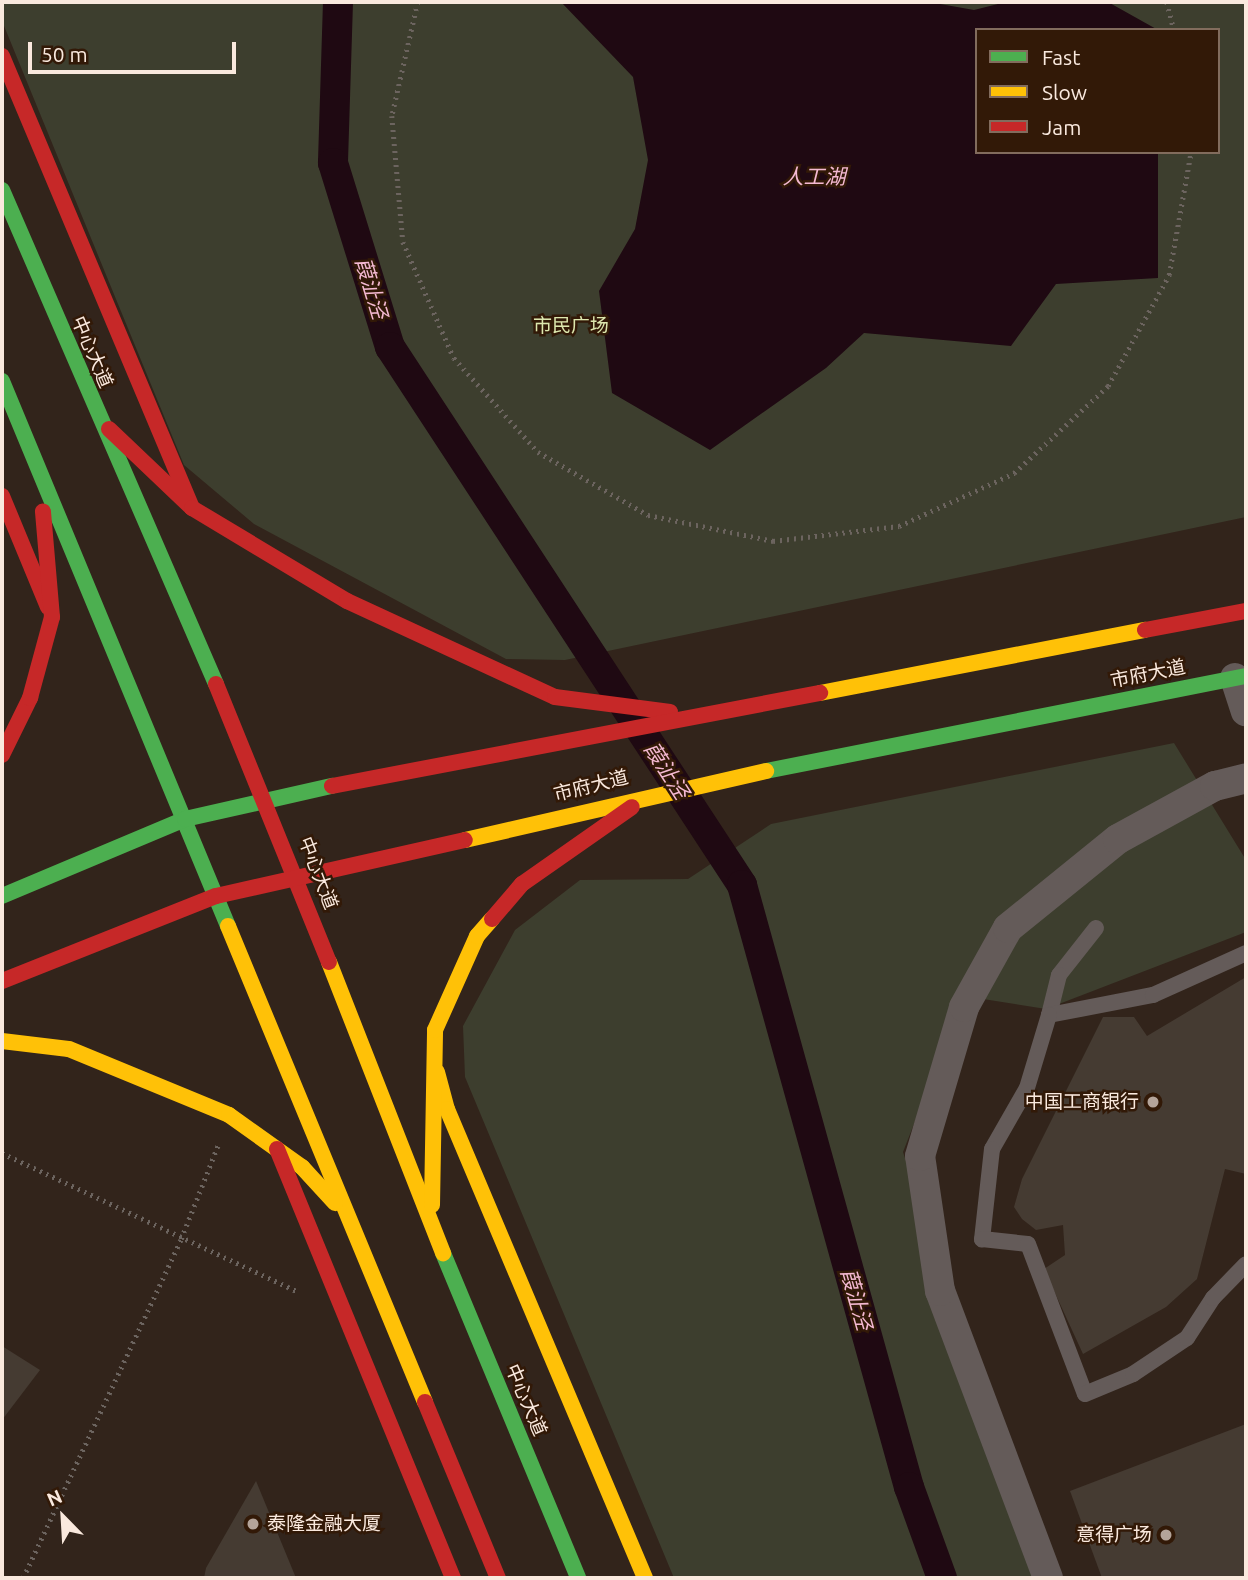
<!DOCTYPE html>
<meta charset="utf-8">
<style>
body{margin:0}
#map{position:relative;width:1248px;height:1580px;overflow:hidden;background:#32241b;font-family:Ubuntu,"Noto Sans SC",sans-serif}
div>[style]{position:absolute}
.green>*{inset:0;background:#3d3e2e}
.water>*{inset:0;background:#1f0912}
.canal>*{height:30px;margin:-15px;padding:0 15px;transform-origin:15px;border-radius:15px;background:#1f0912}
.building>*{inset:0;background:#453b32}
.path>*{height:4.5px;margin-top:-2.25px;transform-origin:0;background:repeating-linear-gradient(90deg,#6c645f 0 2px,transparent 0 7px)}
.lane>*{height:16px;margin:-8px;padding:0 8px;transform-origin:8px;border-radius:8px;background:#645b59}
.street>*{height:30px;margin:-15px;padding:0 15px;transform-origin:15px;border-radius:15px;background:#645b59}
.fast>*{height:16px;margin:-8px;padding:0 8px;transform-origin:8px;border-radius:8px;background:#4caf50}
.slow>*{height:16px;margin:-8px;padding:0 8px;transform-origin:8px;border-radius:8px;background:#ffc107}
.jam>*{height:16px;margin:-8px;padding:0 8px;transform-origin:8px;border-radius:8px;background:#c62828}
.dots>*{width:19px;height:19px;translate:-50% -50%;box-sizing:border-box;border:4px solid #321907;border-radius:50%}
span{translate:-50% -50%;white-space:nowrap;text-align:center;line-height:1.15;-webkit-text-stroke:5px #321907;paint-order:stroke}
.park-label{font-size:19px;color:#dde7ae}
.street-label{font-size:19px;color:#fae9de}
.poi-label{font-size:19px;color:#fae9de}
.right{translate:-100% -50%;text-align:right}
.left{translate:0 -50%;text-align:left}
.water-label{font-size:21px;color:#f4b9d2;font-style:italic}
.frame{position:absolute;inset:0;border:4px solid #fae9de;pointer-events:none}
.legend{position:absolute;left:975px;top:28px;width:245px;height:126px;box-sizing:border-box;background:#321907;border:2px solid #826c5d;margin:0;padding:9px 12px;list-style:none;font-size:21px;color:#fae9de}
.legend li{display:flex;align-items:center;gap:14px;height:35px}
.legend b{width:35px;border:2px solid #826c5d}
.north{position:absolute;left:28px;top:1482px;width:70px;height:70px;-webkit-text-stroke:5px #321907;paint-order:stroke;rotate:336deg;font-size:19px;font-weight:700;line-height:28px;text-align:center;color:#fae9de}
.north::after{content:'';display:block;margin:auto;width:24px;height:32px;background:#fae9de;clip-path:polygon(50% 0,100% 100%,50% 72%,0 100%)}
.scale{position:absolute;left:28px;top:42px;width:208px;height:32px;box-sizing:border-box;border:4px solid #fae9de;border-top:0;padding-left:9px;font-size:21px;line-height:24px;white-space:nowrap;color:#fae9de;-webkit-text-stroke:5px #321907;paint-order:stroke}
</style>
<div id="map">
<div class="green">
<i style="clip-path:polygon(evenodd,2px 2px,1246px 2px,1246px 517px,565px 660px,506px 659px,254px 524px,184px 465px,2px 21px,2px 2px,977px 30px,1218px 30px,1218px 152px,977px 152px,977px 30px)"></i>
<i style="clip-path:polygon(1174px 743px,1246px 860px,1246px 932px,1046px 1009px,964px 996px,903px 1152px,1042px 1578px,674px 1578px,465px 1077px,463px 1026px,515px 930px,580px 880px,688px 879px,771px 824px)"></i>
</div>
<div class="water">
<i style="clip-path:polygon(561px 2px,929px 2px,974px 10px,1006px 2px,1108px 2px,1158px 30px,977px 30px,977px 152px,1158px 152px,1158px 278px,1056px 284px,1011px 346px,864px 333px,826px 368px,710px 450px,612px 393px,599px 291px,635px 229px,648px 160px,633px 77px)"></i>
</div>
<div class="canal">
<i style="left:338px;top:2px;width:161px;rotate:91.8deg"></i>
<i style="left:333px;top:163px;width:193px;rotate:72.8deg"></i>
<i style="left:390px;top:347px;width:643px;rotate:56.8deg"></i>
<i style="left:742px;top:885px;width:625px;rotate:74.5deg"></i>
<i style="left:909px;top:1487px;width:97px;rotate:70.1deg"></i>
</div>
<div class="building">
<i style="clip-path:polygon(1246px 977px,1246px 1174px,1225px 1169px,1197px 1279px,1166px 1307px,1083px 1354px,1044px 1269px,1065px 1255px,1063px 1225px,1036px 1230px,1022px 1219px,1014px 1207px,1022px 1179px,1103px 1017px,1134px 1017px,1147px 1036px)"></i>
<i style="clip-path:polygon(2px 1346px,40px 1370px,2px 1420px)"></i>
<i style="clip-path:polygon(1246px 1424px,1246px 1578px,1102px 1578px,1070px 1491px)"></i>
<i style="clip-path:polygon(256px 1481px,296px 1578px,204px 1578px,206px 1568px)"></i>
</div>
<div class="path">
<i style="left:418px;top:2px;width:117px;rotate:102.8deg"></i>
<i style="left:392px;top:116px;width:126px;rotate:85deg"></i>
<i style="left:403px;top:242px;width:127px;rotate:66.3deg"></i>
<i style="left:454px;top:358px;width:126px;rotate:48.2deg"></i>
<i style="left:538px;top:452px;width:127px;rotate:29.8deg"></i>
<i style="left:648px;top:515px;width:128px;rotate:11.7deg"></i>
<i style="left:773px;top:541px;width:127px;rotate:-6.8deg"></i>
<i style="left:899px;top:526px;width:127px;rotate:-24.7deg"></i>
<i style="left:1014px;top:473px;width:128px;rotate:-42.8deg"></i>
<i style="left:1108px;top:386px;width:127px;rotate:-61.2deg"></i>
<i style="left:1169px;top:275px;width:125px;rotate:-79.9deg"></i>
<i style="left:1167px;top:2px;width:29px;rotate:76deg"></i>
<i style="left:2px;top:1153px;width:328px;rotate:25.1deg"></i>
<i style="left:23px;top:1578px;width:374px;rotate:-65deg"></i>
<i style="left:181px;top:1239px;width:101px;rotate:-68.5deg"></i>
</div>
<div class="lane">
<i style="left:1096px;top:928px;width:60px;rotate:128.2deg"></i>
<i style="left:1059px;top:975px;width:41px;rotate:104deg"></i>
<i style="left:1049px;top:1015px;width:106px;rotate:-10.9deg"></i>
<i style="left:1153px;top:995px;width:102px;rotate:-24.3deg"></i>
<i style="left:1049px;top:1015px;width:76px;rotate:106.8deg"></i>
<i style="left:1027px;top:1088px;width:70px;rotate:119.8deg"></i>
<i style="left:992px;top:1149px;width:91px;rotate:96.3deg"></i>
<i style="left:982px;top:1239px;width:46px;rotate:6.2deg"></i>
<i style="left:1028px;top:1244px;width:160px;rotate:69.2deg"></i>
<i style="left:1085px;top:1394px;width:52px;rotate:-22.6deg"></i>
<i style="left:1133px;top:1374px;width:65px;rotate:-33.7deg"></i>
<i style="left:1187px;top:1338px;width:48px;rotate:-57deg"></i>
<i style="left:1213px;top:1298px;width:47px;rotate:-45.9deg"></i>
</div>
<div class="street">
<i style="left:1235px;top:678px;width:35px;rotate:72deg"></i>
<i style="left:1048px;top:1578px;width:307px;rotate:-110.6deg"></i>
<i style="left:940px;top:1291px;width:136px;rotate:-98.4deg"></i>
<i style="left:920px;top:1156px;width:155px;rotate:-73.5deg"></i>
<i style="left:964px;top:1007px;width:90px;rotate:-60.9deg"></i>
<i style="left:1008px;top:928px;width:141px;rotate:-39deg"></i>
<i style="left:1118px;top:839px;width:111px;rotate:-28.7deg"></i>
<i style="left:1215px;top:786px;width:32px;rotate:-14deg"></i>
</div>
<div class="fast">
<i style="left:2px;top:190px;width:538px;rotate:66.58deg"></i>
<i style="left:2px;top:381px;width:590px;rotate:67.48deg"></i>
<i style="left:766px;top:771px;width:489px;rotate:-11.2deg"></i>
<i style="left:2px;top:896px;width:199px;rotate:-22.8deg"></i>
<i style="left:185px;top:819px;width:151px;rotate:-12.7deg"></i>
<i style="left:443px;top:1253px;width:352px;rotate:67.4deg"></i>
</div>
<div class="slow">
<i style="left:820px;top:693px;width:331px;rotate:-11deg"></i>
<i style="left:465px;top:840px;width:309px;rotate:-12.9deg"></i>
<i style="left:228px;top:926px;width:515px;rotate:67.52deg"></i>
<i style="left:329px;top:962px;width:313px;rotate:68.6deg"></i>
<i style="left:2px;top:1041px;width:67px;rotate:6.8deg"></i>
<i style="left:69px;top:1049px;width:173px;rotate:22.4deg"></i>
<i style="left:229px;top:1115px;width:90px;rotate:35.5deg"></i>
<i style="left:302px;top:1167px;width:49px;rotate:47.5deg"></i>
<i style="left:437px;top:1072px;width:38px;rotate:75deg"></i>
<i style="left:447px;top:1109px;width:509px;rotate:67.11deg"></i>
<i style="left:432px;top:1205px;width:175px;rotate:-89deg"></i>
<i style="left:435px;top:1030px;width:103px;rotate:-65.9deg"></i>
<i style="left:477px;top:936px;width:23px;rotate:-49deg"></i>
</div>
<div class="jam">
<i style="left:2px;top:56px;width:490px;rotate:67.2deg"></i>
<i style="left:109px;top:429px;width:115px;rotate:43.6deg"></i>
<i style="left:192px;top:508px;width:181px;rotate:31deg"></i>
<i style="left:347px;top:601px;width:229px;rotate:24.8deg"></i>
<i style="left:555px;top:697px;width:116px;rotate:7.4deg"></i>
<i style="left:2px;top:496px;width:120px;rotate:67.5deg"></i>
<i style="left:1145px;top:630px;width:103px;rotate:-10.7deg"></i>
<i style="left:216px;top:684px;width:300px;rotate:67.9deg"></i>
<i style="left:2px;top:755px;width:64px;rotate:-63.8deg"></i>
<i style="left:30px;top:698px;width:84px;rotate:-74.8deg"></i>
<i style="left:52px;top:617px;width:106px;rotate:-94.9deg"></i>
<i style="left:332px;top:786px;width:497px;rotate:-10.8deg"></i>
<i style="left:492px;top:919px;width:46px;rotate:-49.4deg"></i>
<i style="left:522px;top:884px;width:134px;rotate:-35deg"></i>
<i style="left:2px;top:981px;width:230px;rotate:-21.7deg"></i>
<i style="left:216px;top:896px;width:255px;rotate:-12.7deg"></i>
<i style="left:277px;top:1149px;width:464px;rotate:67.7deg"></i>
<i style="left:425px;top:1402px;width:191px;rotate:67.5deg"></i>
</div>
<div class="dots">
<i style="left:1153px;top:1102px;background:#b4a49a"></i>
<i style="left:253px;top:1524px;background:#b4a49a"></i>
<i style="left:1166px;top:1535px;background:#b4a49a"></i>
</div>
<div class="park-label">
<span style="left:571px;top:326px">市民广场</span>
</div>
<div class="street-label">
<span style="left:92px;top:352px;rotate:67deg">中心大道</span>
<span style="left:1148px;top:674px;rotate:-11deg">市府大道</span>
<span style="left:591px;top:786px;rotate:-14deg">市府大道</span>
<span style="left:318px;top:873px;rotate:69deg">中心大道</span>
<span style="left:526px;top:1400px;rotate:67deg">中心大道</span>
</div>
<div class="poi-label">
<span class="right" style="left:1139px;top:1102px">中国工商银行</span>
<span class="left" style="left:267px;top:1524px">泰隆金融大厦</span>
<span class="right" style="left:1152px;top:1535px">意得广场</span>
</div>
<div class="water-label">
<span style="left:814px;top:176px">人工湖</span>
<span style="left:372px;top:288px;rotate:73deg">葭沚泾</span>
<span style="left:667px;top:770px;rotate:57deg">葭沚泾</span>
<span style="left:857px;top:1299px;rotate:74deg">葭沚泾</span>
</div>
<div class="frame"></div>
<ul class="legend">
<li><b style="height:9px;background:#4caf50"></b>Fast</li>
<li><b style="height:9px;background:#ffc107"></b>Slow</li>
<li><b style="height:9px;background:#c62828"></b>Jam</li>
</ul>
<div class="north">N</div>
<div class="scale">50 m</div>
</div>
